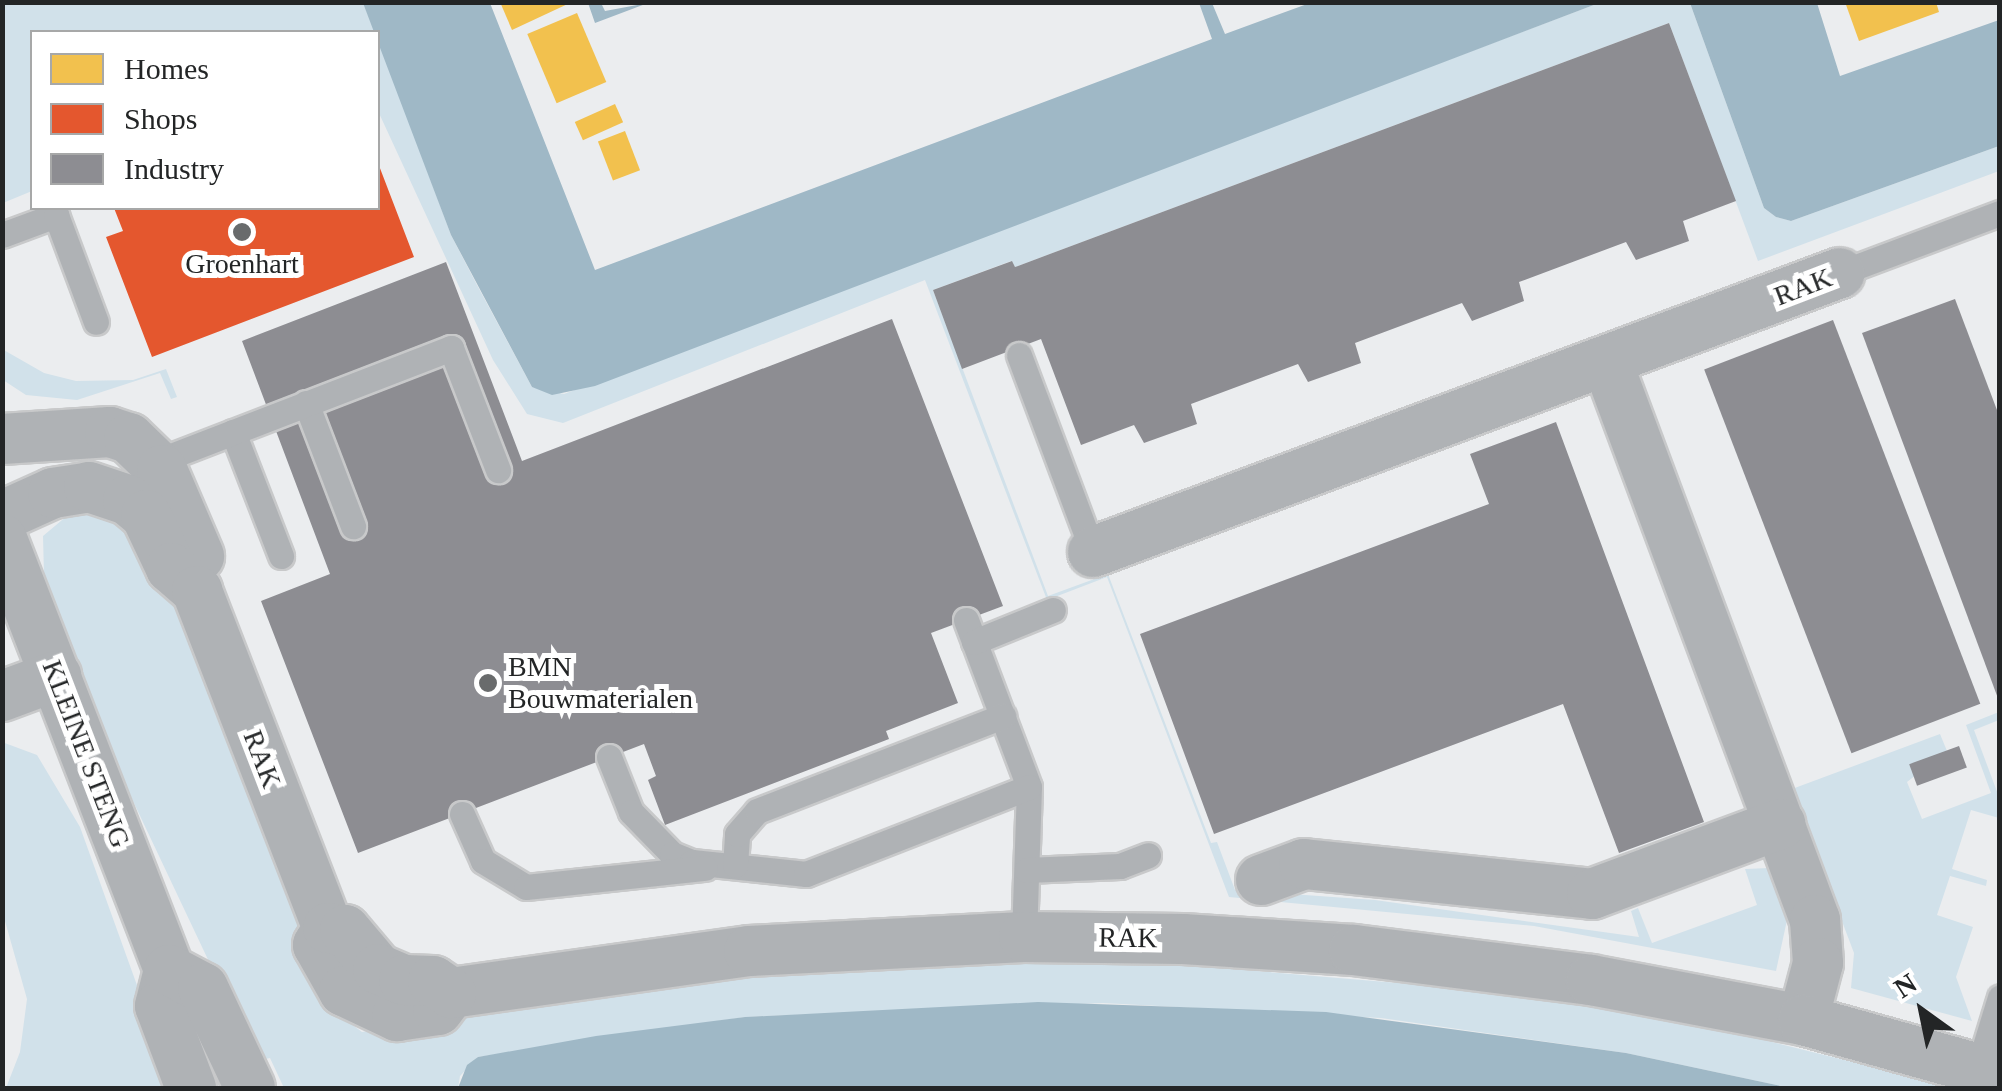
<!DOCTYPE html>
<style>
body{margin:0}
#map{position:relative;width:2002px;height:1091px;overflow:hidden;background:#ebedef;font-family:Georgia,serif}
div>[style]{position:absolute}
.green>*{inset:0;background:#d1e1ea}
.water>*{inset:0;background:#9fb8c6}
.homes>*{inset:0;background:#f2c14e;transform-origin:0 0}
.shops>*{inset:0;background:#e4572e}
.industry>*{inset:0;background:#8d8d92;transform-origin:0 0}
.roads{filter:drop-shadow(2px 0 #c8c9ca) drop-shadow(-2px 0 #c8c9ca) drop-shadow(0 2px #c8c9ca) drop-shadow(0 -2px #c8c9ca)}
.lane>*{height:25px;margin:-12.5px;padding:0 12.5px;transform-origin:12.5px;border-radius:12.5px;background:#afb2b5}
.street>*{height:50px;margin:-25px;padding:0 25px;transform-origin:25px;border-radius:25px;background:#afb2b5}
.dots>*{width:28px;height:28px;translate:-50% -50%;box-sizing:border-box;border:5px solid #fff;border-radius:50%}
span{translate:-50% -50%;white-space:nowrap;text-align:center;line-height:1.15;-webkit-text-stroke:10px #fff;paint-order:stroke}
.poi-label{font-size:28px;color:#232526}
.left{translate:0 -50%;text-align:left}
.street-label{font-size:28px;color:#232526}
.frame{position:absolute;inset:0;border:5px solid #232526;pointer-events:none}
.legend{position:absolute;left:30px;top:30px;width:350px;height:180px;box-sizing:border-box;background:#fff;border:2px solid #a7a8a8;margin:0;padding:12px 18px;list-style:none;font-size:30px;color:#232526}
.legend li{display:flex;align-items:center;gap:20px;height:50px}
.legend b{width:50px;border:2px solid #a7a8a8}
.north{position:absolute;left:1872px;top:961px;width:100px;height:100px;-webkit-text-stroke:8px #fff;paint-order:stroke;rotate:327deg;font-size:28px;font-weight:700;line-height:40px;text-align:center;color:#232526}
.north::after{content:'';display:block;margin:auto;width:35px;height:45px;background:#232526;clip-path:polygon(50% 0,100% 100%,50% 72%,0 100%)}
</style>
<div id="map">
<div class="green">
<i style="clip-path:polygon(3px 3px,363px 3px,375px 32px,32px 32px,32px 191px,3px 203px)"></i>
<i style="clip-path:polygon(1599px 3px,1690px 3px,1764px 208px,1776px 217px,1791px 221px,1999px 146px,1999px 171px,1758px 261px,1669px 23px,1015px 267px,1011px 261px,933px 290px,1048px 596px,1108px 574px,1211px 843px,1217px 842px,1235px 890px,1375px 900px,1639px 937px,1631px 911px,1638px 908px,1652px 943px,1757px 905px,1745px 869px,1769px 868px,1787px 920px,1776px 971px,1534px 926px,1229px 897px,1107px 577px,1047px 600px,925px 280px,563px 423px,527px 414px,493px 360px,378px 111px,378px 38px,451px 235px,477px 285px,532px 387px,564px 394px)"></i>
<i style="clip-path:polygon(2px 349px,44px 373px,76px 381px,133px 380px,166px 369px,177px 397px,171px 399px,160px 373px,77px 400px,26px 395px,3px 380px)"></i>
<i style="clip-path:polygon(74px 510px,110px 512px,157px 557px,334px 1011px,362px 1032px,749px 976px,980px 962px,1162px 963px,1505px 992px,1703px 1025px,1957px 1088px,1790px 1088px,1626px 1053px,1381px 1018px,1103px 1003px,745px 1017px,478px 1057px,460px 1076px,458px 1088px,284px 1088px,270px 1058px,256px 1061px,124px 782px,44px 575px,43px 536px)"></i>
<i style="clip-path:polygon(1999px 712px,1999px 720px,1974px 730px,1999px 797px,1999px 818px,1971px 810px,1952px 869px,1987px 880px,1986px 886px,1950px 876px,1937px 915px,1973px 927px,1956px 977px,1972px 1021px,1851px 988px,1854px 953px,1792px 789px,1940px 734px,1947px 751px,1907px 782px,1922px 819px,1991px 793px,1966px 725px)"></i>
<i style="clip-path:polygon(2px 742px,37px 755px,80px 827px,174px 1088px,6px 1088px,20px 1052px,27px 999px,3px 914px)"></i>
</div>
<div class="water">
<i style="clip-path:polygon(363px 3px,490px 3px,595px 270px,1212px 39px,1199px 3px,1212px 3px,1225px 34px,1310px 3px,1599px 3px,595px 386px,552px 395px,532px 387px,451px 235px)"></i>
<i style="clip-path:polygon(588px 3px,601px 3px,605px 11px,648px 3px,595px 23px)"></i>
<i style="clip-path:polygon(1690px 3px,1817px 3px,1840px 76px,1999px 20px,1999px 146px,1791px 221px,1776px 217px,1764px 208px)"></i>
<i style="clip-path:polygon(1038px 1002px,1326px 1012px,1626px 1053px,1790px 1088px,458px 1088px,467px 1065px,478px 1057px,596px 1036px,745px 1017px)"></i>
</div>
<div class="homes">
<i style="clip-path:polygon(500px 2px,572px 2px,512px 30px)"></i>
<i style="clip-path:polygon(1845px 2px,1936px 2px,1939px 12px,1859px 41px)"></i>
<i style="left:577px;top:13px;width:75px;height:54px;rotate:67deg"></i>
<i style="left:615px;top:104px;width:20px;height:44px;rotate:66deg"></i>
<i style="left:625px;top:131px;width:42px;height:29px;rotate:69deg"></i>
</div>
<div class="shops">
<i style="clip-path:polygon(378px 163px,414px 257px,152px 357px,106px 237px,123px 231px,114px 208px,378px 208px)"></i>
</div>
<div class="industry">
<i style="clip-path:polygon(1669px 23px,1736px 201px,1683px 221px,1689px 241px,1636px 260px,1626px 242px,1519px 282px,1524px 301px,1472px 321px,1462px 303px,1355px 343px,1361px 363px,1308px 382px,1298px 364px,1191px 404px,1197px 424px,1144px 443px,1134px 425px,1081px 445px,1041px 339px,962px 369px,933px 290px,1012px 261px,1015px 267px)"></i>
<i style="clip-path:polygon(446px 262px,522px 461px,892px 319px,1003px 606px,931px 633px,958px 703px,886px 731px,889px 739px,665px 825px,648px 780px,656px 776px,644px 744px,358px 853px,261px 601px,330px 574px,242px 341px)"></i>
<i style="clip-path:polygon(1955px 299px,2000px 418px,1999px 701px,1862px 333px)"></i>
<i style="left:1833px;top:320px;width:411px;height:138px;rotate:69deg"></i>
<i style="clip-path:polygon(1556px 422px,1704px 822px,1619px 853px,1563px 704px,1214px 834px,1140px 634px,1489px 504px,1470px 454px)"></i>
<i style="left:1959px;top:746px;width:23px;height:53px;rotate:70deg"></i>
</div>
<div class="roads">
<div class="lane">
<i style="left:2px;top:235px;width:58px;rotate:-20.3deg"></i>
<i style="left:56px;top:215px;width:114px;rotate:69.5deg"></i>
<i style="left:1840px;top:273px;width:171px;rotate:-20.6deg"></i>
<i style="left:1019px;top:355px;width:210px;rotate:69.4deg"></i>
<i style="left:306px;top:403px;width:132px;rotate:69.1deg"></i>
<i style="left:233px;top:432px;width:133px;rotate:68.8deg"></i>
<i style="left:148px;top:465px;width:325px;rotate:-21.1deg"></i>
<i style="left:451px;top:348px;width:131px;rotate:68.9deg"></i>
<i style="left:966px;top:620px;width:178px;rotate:69.3deg"></i>
<i style="left:1029px;top:787px;width:150px;rotate:91.9deg"></i>
<i style="left:974px;top:642px;width:85px;rotate:-22.1deg"></i>
<i style="left:609px;top:757px;width:59px;rotate:68.2deg"></i>
<i style="left:631px;top:812px;width:59px;rotate:45.7deg"></i>
<i style="left:672px;top:854px;width:22px;rotate:22deg"></i>
<i style="left:692px;top:862px;width:115px;rotate:6deg"></i>
<i style="left:806px;top:874px;width:239px;rotate:-21.3deg"></i>
<i style="left:462px;top:814px;width:51px;rotate:65.9deg"></i>
<i style="left:483px;top:861px;width:50px;rotate:31.2deg"></i>
<i style="left:526px;top:887px;width:180px;rotate:-6.1deg"></i>
<i style="left:735px;top:865px;width:31px;rotate:-86deg"></i>
<i style="left:737px;top:834px;width:30px;rotate:-49deg"></i>
<i style="left:757px;top:811px;width:264px;rotate:-21.1deg"></i>
<i style="left:1027px;top:870px;width:93px;rotate:-2.5deg"></i>
<i style="left:1120px;top:866px;width:30px;rotate:-21deg"></i>
<i style="left:1978px;top:1069px;width:75px;rotate:-73deg"></i>
</div>
<div class="street">
<i style="left:1607px;top:362px;width:596px;rotate:69.56deg"></i>
<i style="left:1815px;top:920px;width:43px;rotate:86deg"></i>
<i style="left:1818px;top:963px;width:59px;rotate:104.7deg"></i>
<i style="left:2px;top:439px;width:108px;rotate:-3.7deg"></i>
<i style="left:110px;top:432px;width:20px;rotate:18deg"></i>
<i style="left:129px;top:438px;width:46px;rotate:44.1deg"></i>
<i style="left:162px;top:470px;width:94px;rotate:66.7deg"></i>
<i style="left:2px;top:516px;width:56px;rotate:-24.3deg"></i>
<i style="left:53px;top:493px;width:36px;rotate:-9deg"></i>
<i style="left:89px;top:487px;width:41px;rotate:18.4deg"></i>
<i style="left:128px;top:500px;width:23px;rotate:40deg"></i>
<i style="left:146px;top:515px;width:59px;rotate:64.7deg"></i>
<i style="left:171px;top:568px;width:35px;rotate:41deg"></i>
<i style="left:197px;top:591px;width:362px;rotate:68.8deg"></i>
<i style="left:2px;top:539px;width:462px;rotate:68.8deg"></i>
<i style="left:169px;top:970px;width:37px;rotate:104deg"></i>
<i style="left:160px;top:1006px;width:88px;rotate:69.3deg"></i>
<i style="left:1093px;top:552px;width:797px;rotate:-20.48deg"></i>
<i style="left:2px;top:696px;width:58px;rotate:-20.3deg"></i>
<i style="left:1261px;top:880px;width:46px;rotate:-20.4deg"></i>
<i style="left:1304px;top:864px;width:290px;rotate:5.9deg"></i>
<i style="left:1592px;top:894px;width:201px;rotate:-20.4deg"></i>
<i style="left:328px;top:928px;width:20px;rotate:120deg"></i>
<i style="left:318px;top:945px;width:53px;rotate:60.5deg"></i>
<i style="left:344px;top:991px;width:59px;rotate:25.3deg"></i>
<i style="left:397px;top:1016px;width:41px;rotate:-8.3deg"></i>
<i style="left:438px;top:1010px;width:21px;rotate:-53deg"></i>
<i style="left:451px;top:993px;width:301px;rotate:-8deg"></i>
<i style="left:749px;top:951px;width:275px;rotate:-2.9deg"></i>
<i style="left:1024px;top:937px;width:159px;rotate:0.7deg"></i>
<i style="left:1183px;top:939px;width:171px;rotate:3.7deg"></i>
<i style="left:1354px;top:950px;width:239px;rotate:7.2deg"></i>
<i style="left:1591px;top:980px;width:216px;rotate:10.7deg"></i>
<i style="left:1803px;top:1020px;width:205px;rotate:15.6deg"></i>
<i style="left:328px;top:928px;width:17px;rotate:7deg"></i>
<i style="left:345px;top:930px;width:51px;rotate:49.8deg"></i>
<i style="left:378px;top:969px;width:28px;rotate:23deg"></i>
<i style="left:404px;top:980px;width:29px;rotate:2deg"></i>
<i style="left:433px;top:981px;width:22px;rotate:34deg"></i>
<i style="left:169px;top:970px;width:38px;rotate:28deg"></i>
<i style="left:203px;top:988px;width:110px;rotate:64.8deg"></i>
</div>
</div>
<div class="dots">
<i style="left:242px;top:232px;background:#696b6c"></i>
<i style="left:488px;top:683px;background:#696b6c"></i>
</div>
<div class="poi-label">
<span style="left:242px;top:264px">Groenhart</span>
<span class="left" style="left:508px;top:683px">BMN<br>Bouwmaterialen</span>
</div>
<div class="street-label">
<span style="left:1803px;top:287px;rotate:-21deg">RAK</span>
<span style="left:86px;top:754px;rotate:69deg">KLEINE STENG</span>
<span style="left:262px;top:759px;rotate:69deg">RAK</span>
<span style="left:1128px;top:938px;rotate:1deg">RAK</span>
</div>
<div class="frame"></div>
<ul class="legend">
<li><b style="height:28px;background:#f2c14e"></b>Homes</li>
<li><b style="height:28px;background:#e4572e"></b>Shops</li>
<li><b style="height:28px;background:#8d8d92"></b>Industry</li>
</ul>
<div class="north">N</div>
</div>
